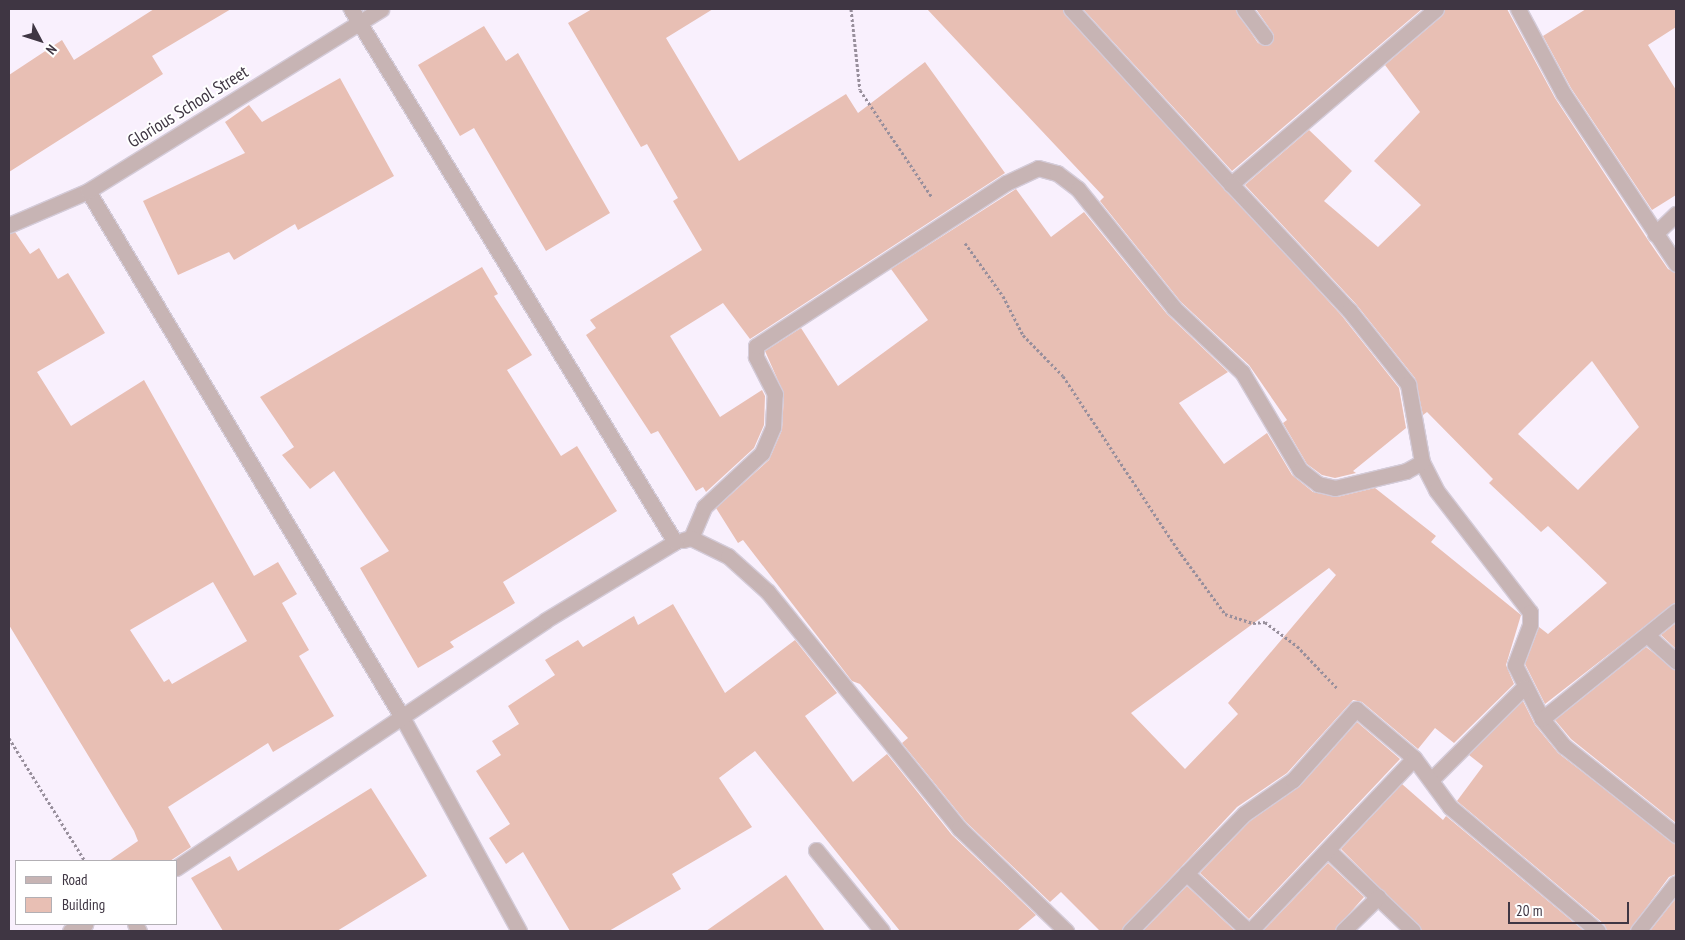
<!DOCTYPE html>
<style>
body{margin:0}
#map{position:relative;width:1685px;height:940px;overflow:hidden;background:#f9f0fd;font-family:"PT Sans Narrow",sans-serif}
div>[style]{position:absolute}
.building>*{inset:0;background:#e8bfb4}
.path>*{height:3px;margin-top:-1.5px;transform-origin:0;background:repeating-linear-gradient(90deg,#988f9c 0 2.5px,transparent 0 5px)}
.roads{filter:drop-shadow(1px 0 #d4cbd8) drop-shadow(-1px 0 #d4cbd8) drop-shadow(0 1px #d4cbd8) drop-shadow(0 -1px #d4cbd8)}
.minor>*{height:15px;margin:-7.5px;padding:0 7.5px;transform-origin:7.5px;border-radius:7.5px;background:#c7b4b4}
span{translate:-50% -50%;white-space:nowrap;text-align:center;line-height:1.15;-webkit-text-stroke:4px #fff;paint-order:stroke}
.street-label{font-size:18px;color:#3f3643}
.frame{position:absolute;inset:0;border:10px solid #3f3643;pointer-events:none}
.legend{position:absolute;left:15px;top:860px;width:162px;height:65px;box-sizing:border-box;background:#fff;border:1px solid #b2afb4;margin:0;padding:6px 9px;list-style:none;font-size:15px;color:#3f3643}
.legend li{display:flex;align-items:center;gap:10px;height:25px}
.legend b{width:25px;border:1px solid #b2afb4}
.north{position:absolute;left:15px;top:15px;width:50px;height:50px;-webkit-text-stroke:4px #fff;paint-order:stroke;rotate:130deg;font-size:14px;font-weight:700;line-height:20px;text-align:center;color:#3f3643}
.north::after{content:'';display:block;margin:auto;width:18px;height:22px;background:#3f3643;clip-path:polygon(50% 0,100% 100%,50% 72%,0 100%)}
.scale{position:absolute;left:1508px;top:902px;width:121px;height:22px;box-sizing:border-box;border:2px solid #3f3643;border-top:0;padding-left:6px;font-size:15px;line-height:18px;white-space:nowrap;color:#3f3643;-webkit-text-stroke:4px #fff;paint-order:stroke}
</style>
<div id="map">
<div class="building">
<i style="clip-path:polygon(154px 9px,231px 9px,152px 56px,163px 74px,9px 172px,9px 75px,62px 40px,74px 60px)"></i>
<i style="clip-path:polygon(592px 9px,713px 9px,666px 38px,739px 161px,846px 94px,858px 113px,925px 62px,1005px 173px,750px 339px,723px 303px,670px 336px,720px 417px,762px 390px,765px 396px,764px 425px,754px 448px,706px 492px,703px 487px,696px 491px,658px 431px,651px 434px,586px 335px,596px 328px,590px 320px,702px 250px,673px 201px,678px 198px,647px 144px,641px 147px,568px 23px)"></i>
<i style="clip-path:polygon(927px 9px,1062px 9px,1342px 316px,1399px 388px,1406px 428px,1353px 471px,1356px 473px,1335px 478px,1322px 475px,1307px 464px,1283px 423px,1287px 420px,1249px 365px,1181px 302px,1100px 201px,1104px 197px)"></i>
<i style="clip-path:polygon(1083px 9px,1235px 9px,1258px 43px,1266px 46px,1274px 35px,1256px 9px,1422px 9px,1232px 171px)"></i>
<i style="clip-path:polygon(evenodd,1445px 9px,1507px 9px,1555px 98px,1648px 240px,1668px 269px,1676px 273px,1676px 602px,1545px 704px,1525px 664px,1539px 627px,1548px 634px,1607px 583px,1548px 526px,1541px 532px,1489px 483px,1493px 479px,1427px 412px,1423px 415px,1415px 378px,1356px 304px,1245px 185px,1309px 130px,1352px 171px,1324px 201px,1378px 247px,1421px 205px,1374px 161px,1420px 112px,1385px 65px,1442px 16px,1445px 9px,1592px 361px,1639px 427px,1578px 490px,1518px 434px,1592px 361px)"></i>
<i style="clip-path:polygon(1586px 9px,1676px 9px,1676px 27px,1648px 45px,1676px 90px,1676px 195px,1652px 210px,1571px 88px,1543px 36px)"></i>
<i style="clip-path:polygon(484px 26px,506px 61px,518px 53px,610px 213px,546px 251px,474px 128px,460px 136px,418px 65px)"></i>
<i style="clip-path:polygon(340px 78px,394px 176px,298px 230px,295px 224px,234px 260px,229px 252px,178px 275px,143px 201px,245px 153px,225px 122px,249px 105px,262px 122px)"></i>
<i style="clip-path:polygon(evenodd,1016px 189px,1051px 237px,1084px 212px,1167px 314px,1228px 372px,1179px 403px,1224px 464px,1267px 433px,1292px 475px,1313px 492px,1337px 497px,1375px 488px,1436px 536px,1431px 542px,1521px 615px,1506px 665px,1514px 684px,1454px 743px,1435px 728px,1418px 749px,1362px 702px,1353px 700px,1287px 773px,1237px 807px,1121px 931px,1100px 931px,1061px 892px,1050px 902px,966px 822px,902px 743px,908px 738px,860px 684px,852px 681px,743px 540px,738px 543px,716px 508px,769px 460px,782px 430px,784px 394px,765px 351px,801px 328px,838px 386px,928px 320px,891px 269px,1016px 189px,1329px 568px,1336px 575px,1228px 703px,1238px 714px,1185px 769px,1131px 713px,1329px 568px)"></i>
<i style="clip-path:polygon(evenodd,15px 232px,30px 254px,39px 248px,58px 279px,68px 273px,105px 333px,37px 372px,71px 426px,144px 380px,254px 576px,278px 562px,297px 594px,282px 603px,309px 650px,299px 656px,334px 716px,273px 752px,268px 743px,168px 807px,191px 847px,170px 861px,109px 861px,138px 841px,134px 831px,9px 625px,9px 234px,15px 232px,213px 582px,247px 641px,172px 684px,169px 679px,164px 682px,130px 630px,213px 582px)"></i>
<i style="clip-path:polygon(482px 267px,498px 294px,494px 296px,532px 355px,507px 370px,561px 456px,577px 446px,617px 511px,503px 582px,515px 603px,450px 642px,454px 647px,418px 668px,360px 568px,389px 551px,334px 471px,310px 489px,282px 455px,294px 447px,260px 397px)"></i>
<i style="clip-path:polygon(673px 604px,725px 693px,795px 640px,837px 693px,805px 716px,853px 782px,887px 754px,952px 835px,1036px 915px,1017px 931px,900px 931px,755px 751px,719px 778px,752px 827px,672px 874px,681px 889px,609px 931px,570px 931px,523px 852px,506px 864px,489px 838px,510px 824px,476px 771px,501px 755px,492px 741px,519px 724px,508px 706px,555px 675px,545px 660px,578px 640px,583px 647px,634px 616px,638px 625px)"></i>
<i style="clip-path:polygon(1676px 623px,1676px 649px,1661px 635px)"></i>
<i style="clip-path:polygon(1646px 647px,1676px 670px,1676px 823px,1571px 739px,1555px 720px)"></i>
<i style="clip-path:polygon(1523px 701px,1535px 725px,1558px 753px,1676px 844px,1676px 874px,1669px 877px,1629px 931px,1607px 931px,1604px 924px,1457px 801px,1483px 766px,1469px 755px)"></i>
<i style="clip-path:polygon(1357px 722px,1400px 759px,1249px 919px,1200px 873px,1250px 821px,1300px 786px)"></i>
<i style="clip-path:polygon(1402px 784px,1443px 820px,1446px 816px,1584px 931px,1423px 931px,1341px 849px)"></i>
<i style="clip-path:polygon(371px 788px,427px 876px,337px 931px,223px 931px,191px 878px,230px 856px,238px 871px)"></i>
<i style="clip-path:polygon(1328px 863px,1364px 897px,1334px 931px,1263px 931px)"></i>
<i style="clip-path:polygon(786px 875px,825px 931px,706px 931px)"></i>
<i style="clip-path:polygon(1187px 886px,1235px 931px,1143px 931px)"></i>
<i style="clip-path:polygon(1676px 898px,1676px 931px,1650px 931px)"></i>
</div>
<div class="path">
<i style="left:851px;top:9px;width:81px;rotate:83.7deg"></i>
<i style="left:860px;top:90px;width:129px;rotate:56.1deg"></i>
<i style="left:965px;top:243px;width:65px;rotate:54.4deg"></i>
<i style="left:1003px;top:296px;width:44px;rotate:62.9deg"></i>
<i style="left:1023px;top:335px;width:57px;rotate:45.7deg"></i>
<i style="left:1063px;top:376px;width:214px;rotate:56.5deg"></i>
<i style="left:1181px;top:554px;width:74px;rotate:53.7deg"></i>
<i style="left:1225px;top:614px;width:29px;rotate:18deg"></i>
<i style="left:1253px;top:623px;width:12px;rotate:-5deg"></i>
<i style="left:1265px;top:622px;width:40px;rotate:37deg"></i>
<i style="left:1297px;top:646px;width:58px;rotate:46.4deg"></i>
<i style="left:9px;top:738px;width:145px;rotate:58.3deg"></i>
</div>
<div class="roads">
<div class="minor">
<i style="left:1071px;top:9px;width:237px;rotate:47.6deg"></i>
<i style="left:1244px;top:9px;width:35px;rotate:53deg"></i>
<i style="left:1436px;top:9px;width:270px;rotate:139.5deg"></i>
<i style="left:1231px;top:184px;width:173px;rotate:46.9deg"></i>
<i style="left:1349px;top:310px;width:95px;rotate:51.4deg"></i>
<i style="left:1408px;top:384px;width:79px;rotate:79.8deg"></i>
<i style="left:1422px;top:462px;width:31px;rotate:63deg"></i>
<i style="left:1436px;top:490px;width:154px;rotate:52.4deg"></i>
<i style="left:1530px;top:612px;width:13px;rotate:90deg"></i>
<i style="left:1530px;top:625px;width:43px;rotate:110.6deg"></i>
<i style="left:1515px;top:665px;width:60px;rotate:63.4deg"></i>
<i style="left:1542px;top:719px;width:35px;rotate:51deg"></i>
<i style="left:1564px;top:746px;width:143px;rotate:38.5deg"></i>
<i style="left:1518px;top:9px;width:95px;rotate:61.8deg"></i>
<i style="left:1563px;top:93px;width:205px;rotate:56.5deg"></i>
<i style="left:88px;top:191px;width:613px;rotate:59.16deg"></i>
<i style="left:402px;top:717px;width:244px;rotate:61.3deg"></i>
<i style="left:9px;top:225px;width:86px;rotate:-23.3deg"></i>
<i style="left:88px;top:191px;width:345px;rotate:-31.8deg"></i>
<i style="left:1655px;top:234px;width:29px;rotate:-44deg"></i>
<i style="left:691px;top:538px;width:34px;rotate:-67deg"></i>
<i style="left:704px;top:507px;width:79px;rotate:-43deg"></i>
<i style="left:762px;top:453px;width:28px;rotate:-67deg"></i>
<i style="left:773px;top:427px;width:33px;rotate:-87deg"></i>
<i style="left:775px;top:394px;width:42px;rotate:-117.2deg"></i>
<i style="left:756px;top:357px;width:11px;rotate:-90deg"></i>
<i style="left:756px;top:346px;width:298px;rotate:-33.1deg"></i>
<i style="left:1006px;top:183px;width:35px;rotate:-25deg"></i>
<i style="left:1038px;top:168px;width:20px;rotate:15deg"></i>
<i style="left:1057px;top:173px;width:26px;rotate:37deg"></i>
<i style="left:1078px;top:189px;width:153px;rotate:51.1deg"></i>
<i style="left:1174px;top:308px;width:93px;rotate:43.3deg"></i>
<i style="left:1242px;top:372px;width:114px;rotate:59.4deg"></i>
<i style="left:1300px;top:470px;width:23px;rotate:38deg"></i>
<i style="left:1318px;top:484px;width:17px;rotate:13deg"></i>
<i style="left:1335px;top:488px;width:73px;rotate:-13.5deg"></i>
<i style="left:1406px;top:471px;width:18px;rotate:-29deg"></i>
<i style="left:683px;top:540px;width:8px;rotate:-14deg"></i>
<i style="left:691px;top:538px;width:41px;rotate:25.9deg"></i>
<i style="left:728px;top:556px;width:54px;rotate:42deg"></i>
<i style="left:768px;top:592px;width:304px;rotate:51deg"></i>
<i style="left:959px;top:828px;width:149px;rotate:43.9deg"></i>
<i style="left:1648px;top:636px;width:38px;rotate:42deg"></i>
<i style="left:1542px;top:719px;width:172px;rotate:-38.9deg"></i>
<i style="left:1432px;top:779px;width:130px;rotate:-45deg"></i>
<i style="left:816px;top:850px;width:104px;rotate:50.8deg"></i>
<i style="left:1328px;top:850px;width:117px;rotate:43.6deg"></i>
<i style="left:176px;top:868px;width:445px;rotate:-33.8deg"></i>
<i style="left:546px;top:620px;width:151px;rotate:-31.2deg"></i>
<i style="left:675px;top:542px;width:624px;rotate:-121.29deg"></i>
<i style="left:1186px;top:873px;width:85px;rotate:43.1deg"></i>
<i style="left:135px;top:924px;width:8px;rotate:60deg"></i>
<i style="left:70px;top:931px;width:17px;rotate:-25deg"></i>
<i style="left:1130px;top:931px;width:163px;rotate:-45.7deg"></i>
<i style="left:1244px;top:814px;width:60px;rotate:-34.8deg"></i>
<i style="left:1293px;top:780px;width:95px;rotate:-48.4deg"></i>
<i style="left:1356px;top:709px;width:76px;rotate:40.2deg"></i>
<i style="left:1250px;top:931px;width:238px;rotate:-46.5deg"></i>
<i style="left:1414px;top:758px;width:61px;rotate:53.7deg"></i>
<i style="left:1450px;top:807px;width:193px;rotate:40deg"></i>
<i style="left:1343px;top:931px;width:49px;rotate:-44.2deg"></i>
<i style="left:1638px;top:931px;width:61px;rotate:-51.6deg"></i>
</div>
</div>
<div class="street-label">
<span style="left:188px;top:107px;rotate:-32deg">Glorious School Street</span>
</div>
<div class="frame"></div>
<ul class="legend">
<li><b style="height:6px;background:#c7b4b4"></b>Road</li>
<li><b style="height:14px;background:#e8bfb4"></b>Building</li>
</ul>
<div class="north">N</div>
<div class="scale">20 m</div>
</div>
